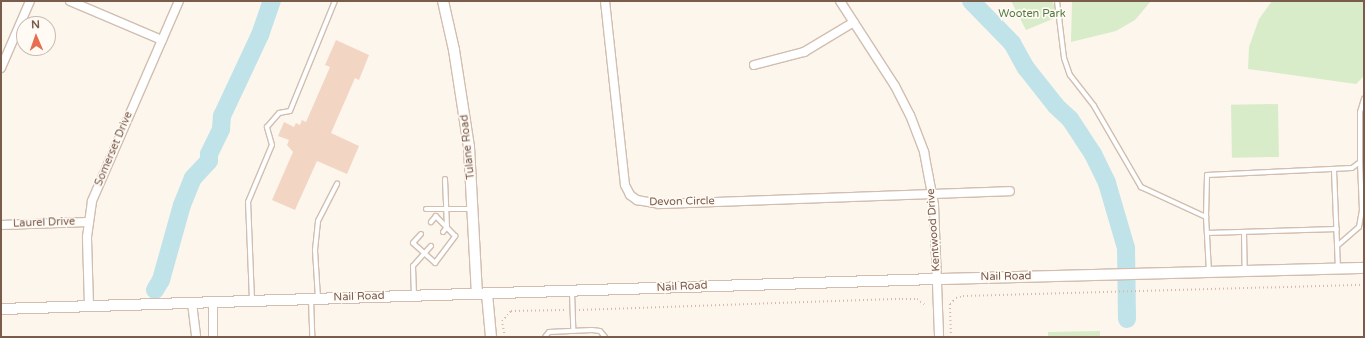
<!DOCTYPE html>
<style>
body{margin:0}
#map{position:relative;width:1365px;height:338px;overflow:hidden;background:#fdf6ec;font-family:"Varela Round",sans-serif}
div>[style]{position:absolute}
.green>*{inset:0;background:#d8ecc9;transform-origin:0 0}
.river>*{height:18px;margin:-9px;padding:0 9px;transform-origin:9px;border-radius:9px;background:#bfe3e8}
.building>*{inset:0;background:#f3d5c3}
.path>*{height:2px;margin-top:-1px;transform-origin:0;background:repeating-linear-gradient(90deg,#d9b8a5 0 1px,transparent 0 4px)}
.roads{filter:drop-shadow(1px 0 #d1beb0) drop-shadow(-1px 0 #d1beb0) drop-shadow(0 1px #d1beb0) drop-shadow(0 -1px #d1beb0)}
.service>*{height:4px;margin:-2px;padding:0 2px;transform-origin:2px;border-radius:2px;background:#fff}
.minor>*{height:8px;margin:-4px;padding:0 4px;transform-origin:4px;border-radius:4px;background:#fff}
.tertiary>*{height:10px;margin:-5px;padding:0 5px;transform-origin:5px;border-radius:5px;background:#fff}
span{translate:-50% -50%;white-space:nowrap;text-align:center;line-height:1.15;-webkit-text-stroke:3.5px #fffaf3;paint-order:stroke}
.park-label{font-size:11px;color:#537a41}
.street-label{font-size:11px;color:#7a5c4d}
.frame{position:absolute;inset:0;border:2px solid #7a5c4d;pointer-events:none}
.north{position:absolute;left:16px;top:16px;width:40px;height:40px;box-sizing:border-box;background:#fffaf3;border:1px solid #cabbb1;border-radius:50%;rotate:358deg;font-size:11px;font-weight:700;line-height:16px;text-align:center;color:#7a5c4d}
.north::after{content:'';display:block;margin:auto;width:14px;height:18px;background:#e76f51;clip-path:polygon(50% 0,100% 100%,50% 72%,0 100%)}
</style>
<div id="map">
<div class="green">
<i style="clip-path:polygon(1011px 1px,1052px 1px,1060px 16px,1026px 30px)"></i>
<i style="clip-path:polygon(1072px 1px,1151px 1px,1135px 20px,1116px 31px,1071px 42px)"></i>
<i style="clip-path:polygon(1272px 1px,1364px 1px,1364px 76px,1356px 84px,1248px 69px,1249px 47px,1259px 19px)"></i>
<i style="left:1278px;top:104px;width:53px;height:47px;rotate:89deg"></i>
<i style="clip-path:polygon(1100px 331px,1100px 337px,1048px 337px,1048px 332px)"></i>
</div>
<div class="river">
<i style="left:971px;top:1px;width:59px;rotate:45.7deg"></i>
<i style="left:1012px;top:43px;width:29px;rotate:61deg"></i>
<i style="left:1026px;top:68px;width:48px;rotate:51.7deg"></i>
<i style="left:1056px;top:106px;width:19px;rotate:43deg"></i>
<i style="left:1070px;top:119px;width:42px;rotate:56.7deg"></i>
<i style="left:1093px;top:154px;width:32px;rotate:64deg"></i>
<i style="left:1107px;top:183px;width:68px;rotate:73.7deg"></i>
<i style="left:1126px;top:248px;width:71px;rotate:89.2deg"></i>
<i style="left:155px;top:290px;width:12px;rotate:-59deg"></i>
<i style="left:161px;top:280px;width:78px;rotate:-74.4deg"></i>
<i style="left:182px;top:205px;width:29px;rotate:-68deg"></i>
<i style="left:193px;top:178px;width:23px;rotate:-47deg"></i>
<i style="left:209px;top:161px;width:7px;rotate:-90deg"></i>
<i style="left:209px;top:154px;width:28px;rotate:-64deg"></i>
<i style="left:221px;top:129px;width:13px;rotate:-86deg"></i>
<i style="left:222px;top:116px;width:89px;rotate:-64.9deg"></i>
<i style="left:260px;top:35px;width:36px;rotate:-71deg"></i>
</div>
<div class="building">
<i style="clip-path:polygon(336px 40px,369px 55px,359px 80px,355px 78px,331px 133px,359px 146px,347px 174px,317px 161px,295px 210px,272px 200px,293px 152px,287px 145px,289px 140px,278px 136px,284px 122px,294px 127px,296px 123px,300px 125px,302px 120px,306px 122px,330px 67px,325px 65px)"></i>
</div>
<div class="path">
<i style="left:579px;top:310px;width:323px;rotate:-2deg"></i>
<i style="left:902px;top:299px;width:15px"></i>
<i style="left:917px;top:299px;width:9px;rotate:36deg"></i>
<i style="left:505px;top:337px;width:16px;rotate:-101deg"></i>
<i style="left:502px;top:321px;width:13px;rotate:-48deg"></i>
<i style="left:511px;top:311px;width:55px;rotate:-1deg"></i>
<i style="left:951px;top:337px;width:33px;rotate:-92deg"></i>
<i style="left:950px;top:304px;width:8px;rotate:-45deg"></i>
<i style="left:956px;top:298px;width:7px;rotate:-16deg"></i>
<i style="left:963px;top:296px;width:401px;rotate:-1.6deg"></i>
</div>
<div class="roads">
<div class="service">
<i style="left:1057px;top:1px;width:57px;rotate:83deg"></i>
<i style="left:1064px;top:58px;width:18px;rotate:71deg"></i>
<i style="left:1070px;top:75px;width:39px;rotate:52deg"></i>
<i style="left:1094px;top:106px;width:94px;rotate:59.9deg"></i>
<i style="left:1141px;top:187px;width:72px;rotate:24.8deg"></i>
<i style="left:1334px;top:170px;width:99px;rotate:87.7deg"></i>
<i style="left:426px;top:209px;width:45px"></i>
<i style="left:443px;top:232px;width:6px;rotate:-51deg"></i>
<i style="left:447px;top:227px;width:48px;rotate:-92.4deg"></i>
<i style="left:1244px;top:232px;width:39px;rotate:89deg"></i>
<i style="left:1207px;top:233px;width:130px;rotate:-1.8deg"></i>
<i style="left:421px;top:234px;width:12px;rotate:132deg"></i>
<i style="left:413px;top:243px;width:30px;rotate:42deg"></i>
<i style="left:435px;top:263px;width:34px;rotate:-53deg"></i>
<i style="left:455px;top:236px;width:28px;rotate:-134deg"></i>
<i style="left:436px;top:216px;width:8px;rotate:130deg"></i>
<i style="left:1337px;top:246px;width:29px;rotate:-41deg"></i>
<i style="left:1359px;top:227px;width:17px;rotate:-80deg"></i>
<i style="left:1362px;top:210px;width:48px;rotate:-92.4deg"></i>
<i style="left:1209px;top:272px;width:55px;rotate:-93.1deg"></i>
<i style="left:1206px;top:217px;width:42px;rotate:-88.6deg"></i>
<i style="left:1207px;top:175px;width:145px;rotate:-2.8deg"></i>
<i style="left:1352px;top:168px;width:10px;rotate:-37deg"></i>
<i style="left:1360px;top:162px;width:50px;rotate:-90deg"></i>
<i style="left:1360px;top:112px;width:14px;rotate:-73deg"></i>
<i style="left:572px;top:292px;width:38px;rotate:88deg"></i>
<i style="left:414px;top:295px;width:29px;rotate:-92deg"></i>
<i style="left:413px;top:266px;width:27px;rotate:-48deg"></i>
<i style="left:318px;top:298px;width:48px;rotate:-93.6deg"></i>
<i style="left:315px;top:250px;width:29px;rotate:-84deg"></i>
<i style="left:318px;top:221px;width:42px;rotate:-62.8deg"></i>
<i style="left:311px;top:299px;width:38px;rotate:88deg"></i>
<i style="left:252px;top:300px;width:98px;rotate:-92.3deg"></i>
<i style="left:248px;top:202px;width:62px;rotate:-67.2deg"></i>
<i style="left:272px;top:145px;width:19px;rotate:-106deg"></i>
<i style="left:267px;top:127px;width:18px;rotate:-49deg"></i>
<i style="left:279px;top:113px;width:11px;rotate:-10deg"></i>
<i style="left:290px;top:111px;width:119px;rotate:-67.8deg"></i>
<i style="left:545px;top:337px;width:6px;rotate:-51deg"></i>
<i style="left:549px;top:332px;width:43px;rotate:-2.7deg"></i>
<i style="left:592px;top:330px;width:8px;rotate:7deg"></i>
<i style="left:600px;top:331px;width:8px;rotate:50deg"></i>
</div>
<div class="minor">
<i style="left:70px;top:1px;width:100px;rotate:23deg"></i>
<i style="left:605px;top:1px;width:185px;rotate:83.8deg"></i>
<i style="left:625px;top:185px;width:11px;rotate:63deg"></i>
<i style="left:630px;top:195px;width:9px;rotate:36deg"></i>
<i style="left:637px;top:200px;width:22px;rotate:10deg"></i>
<i style="left:659px;top:204px;width:351px;rotate:-2.1deg"></i>
<i style="left:840px;top:1px;width:101px;rotate:57.1deg"></i>
<i style="left:895px;top:86px;width:33px;rotate:63deg"></i>
<i style="left:910px;top:115px;width:40px;rotate:69deg"></i>
<i style="left:924px;top:152px;width:54px;rotate:79.3deg"></i>
<i style="left:934px;top:205px;width:132px;rotate:87.8deg"></i>
<i style="left:754px;top:65px;width:52px;rotate:-14.6deg"></i>
<i style="left:804px;top:52px;width:58px;rotate:-31deg"></i>
<i style="left:1px;top:68px;width:73px;rotate:-66.6deg"></i>
<i style="left:1px;top:225px;width:87px;rotate:-2deg"></i>
<i style="left:192px;top:303px;width:34px;rotate:83deg"></i>
<i style="left:89px;top:306px;width:69px;rotate:-91.7deg"></i>
<i style="left:87px;top:237px;width:36px;rotate:-82deg"></i>
<i style="left:92px;top:201px;width:218px;rotate:-66.5deg"></i>
<i style="left:213px;top:337px;width:35px;rotate:-90deg"></i>
</div>
<div class="tertiary">
<i style="left:443px;top:1px;width:50px;rotate:77.3deg"></i>
<i style="left:454px;top:50px;width:98px;rotate:81.2deg"></i>
<i style="left:469px;top:147px;width:147px;rotate:86.9deg"></i>
<i style="left:487px;top:294px;width:43px;rotate:84.7deg"></i>
<i style="left:1px;top:309px;width:936px;rotate:-1.84deg"></i>
<i style="left:937px;top:279px;width:427px;rotate:-1.5deg"></i>
</div>
</div>
<div class="park-label">
<span style="left:1032px;top:14px">Wooten Park</span>
</div>
<div class="street-label">
<span style="left:468px;top:147px;rotate:-96deg">Tulane Road</span>
<span style="left:114px;top:149px;rotate:-67deg">Somerset Drive</span>
<span style="left:682px;top:202px;rotate:-1deg">Devon Circle</span>
<span style="left:44px;top:223px;rotate:-2deg">Laurel Drive</span>
<span style="left:934px;top:230px;rotate:-94deg">Kentwood Drive</span>
<span style="left:1006px;top:277px;rotate:-1deg">Nail Road</span>
<span style="left:682px;top:287px;rotate:-3deg">Nail Road</span>
<span style="left:359px;top:297px;rotate:-2deg">Nail Road</span>
</div>
<div class="frame"></div>
<div class="north">N</div>
</div>
